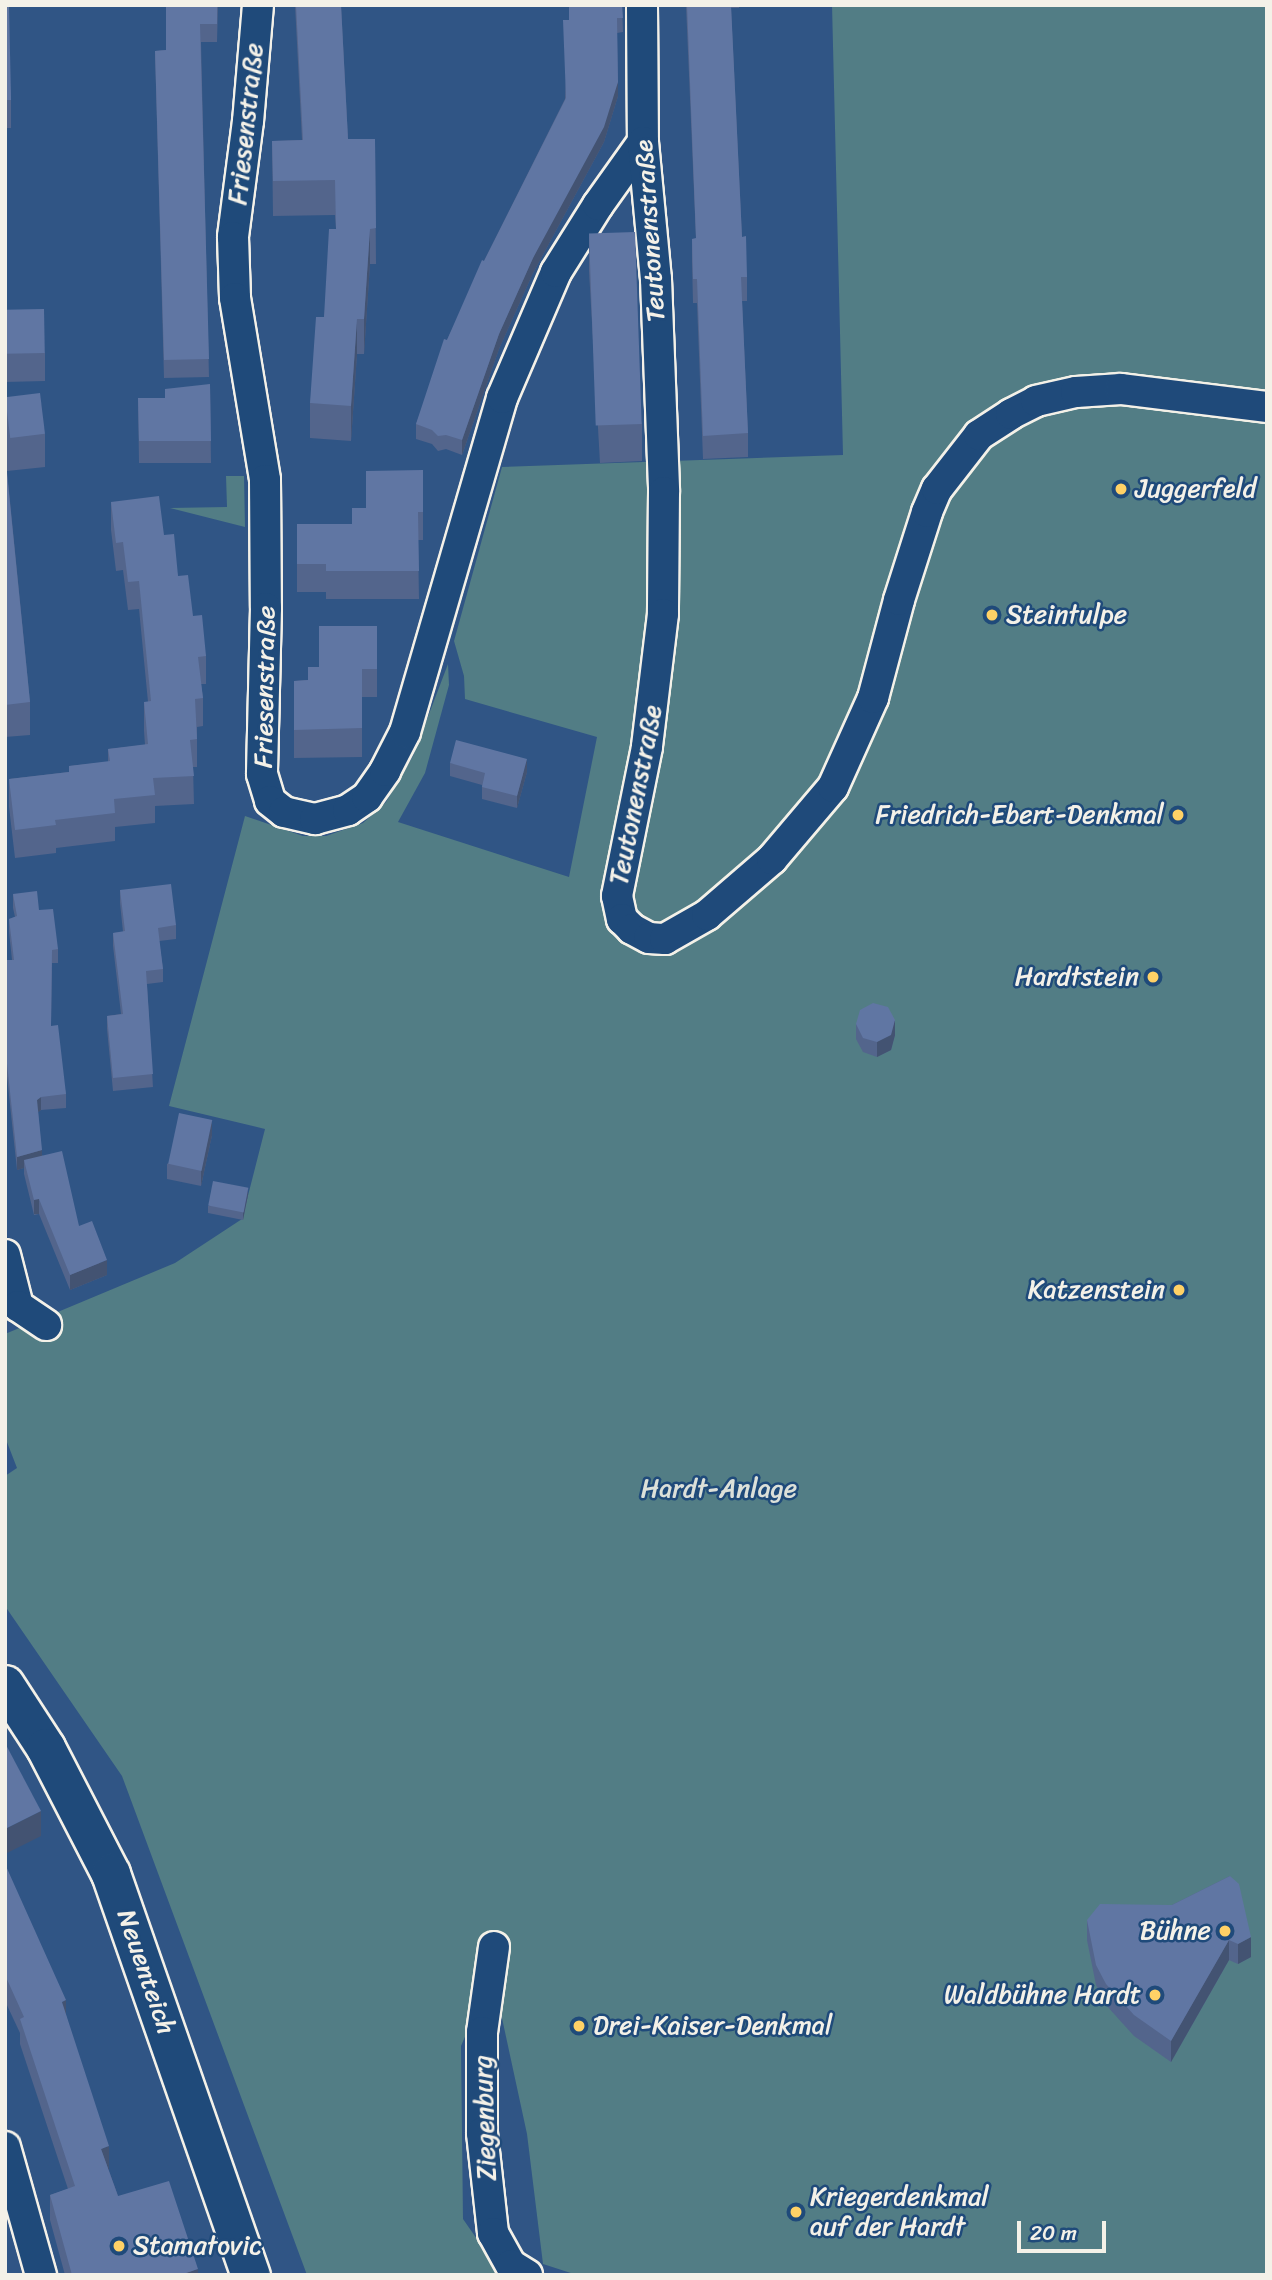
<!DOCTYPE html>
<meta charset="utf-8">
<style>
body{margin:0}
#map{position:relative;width:1272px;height:2280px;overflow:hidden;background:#305585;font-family:Sriracha,sans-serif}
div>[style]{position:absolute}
.green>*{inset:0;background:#527d85}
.roads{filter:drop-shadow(2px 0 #f4f1e8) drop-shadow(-2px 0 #f4f1e8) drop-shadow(0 2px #f4f1e8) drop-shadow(0 -2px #f4f1e8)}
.street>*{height:30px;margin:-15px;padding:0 15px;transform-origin:15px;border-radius:15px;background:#1f4a7a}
.secondary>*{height:38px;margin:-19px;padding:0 19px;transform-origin:19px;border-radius:19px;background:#1f4a7a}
.wall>*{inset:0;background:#53658c}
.shaded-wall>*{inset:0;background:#435372;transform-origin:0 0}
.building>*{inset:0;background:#6076a3;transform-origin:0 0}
.dots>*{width:19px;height:19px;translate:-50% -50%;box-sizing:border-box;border:4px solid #1f4a7a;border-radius:50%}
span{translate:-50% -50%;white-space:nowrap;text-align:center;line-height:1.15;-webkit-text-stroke:5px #1f4a7a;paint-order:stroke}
.street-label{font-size:26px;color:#f4f1e8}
.poi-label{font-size:26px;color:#f4f1e8}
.left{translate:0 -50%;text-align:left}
.right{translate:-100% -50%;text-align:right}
.park-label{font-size:26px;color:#dce0d9}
.frame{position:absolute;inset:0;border:7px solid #f4f1e8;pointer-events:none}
.scale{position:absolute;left:1017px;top:2221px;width:89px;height:32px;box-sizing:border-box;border:4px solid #f4f1e8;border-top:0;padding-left:9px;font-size:21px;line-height:24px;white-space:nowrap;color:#f4f1e8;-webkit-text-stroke:5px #1f4a7a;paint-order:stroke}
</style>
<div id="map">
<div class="green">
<i style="clip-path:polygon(832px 5px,1267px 5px,1267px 2275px,577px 2275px,543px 2264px,527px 2134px,497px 1995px,486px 1988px,461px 2046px,463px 2219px,502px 2275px,307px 2275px,122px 1776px,5px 1606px,5px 1476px,17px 1468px,5px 1437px,5px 1334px,175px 1263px,242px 1219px,265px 1129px,169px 1106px,245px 816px,303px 836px,326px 836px,363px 823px,386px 802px,413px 756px,448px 664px,449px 685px,425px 773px,398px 822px,569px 877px,597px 737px,465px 699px,464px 676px,454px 641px,502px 467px,843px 455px)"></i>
<i style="clip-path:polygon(226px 476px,244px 476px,245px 527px,170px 508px,227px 507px)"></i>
</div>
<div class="roads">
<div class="street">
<i style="left:258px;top:5px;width:116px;rotate:94.9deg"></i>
<i style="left:248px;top:121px;width:117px;rotate:97.4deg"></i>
<i style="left:233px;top:237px;width:61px;rotate:88.1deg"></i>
<i style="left:235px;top:298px;width:184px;rotate:80.6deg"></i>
<i style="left:265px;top:480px;width:128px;rotate:89.6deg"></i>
<i style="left:266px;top:608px;width:166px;rotate:91.4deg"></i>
<i style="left:262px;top:774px;width:28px;rotate:73deg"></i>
<i style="left:270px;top:801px;width:18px;rotate:38deg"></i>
<i style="left:284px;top:812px;width:32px;rotate:13deg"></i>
<i style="left:315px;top:819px;width:34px;rotate:-15deg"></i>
<i style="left:348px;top:810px;width:23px;rotate:-34deg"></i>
<i style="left:367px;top:797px;width:32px;rotate:-55deg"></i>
<i style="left:385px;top:771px;width:44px;rotate:-62.9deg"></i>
<i style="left:405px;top:732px;width:348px;rotate:-73.8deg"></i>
<i style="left:502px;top:398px;width:137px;rotate:-66.8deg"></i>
<i style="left:556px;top:272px;width:79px;rotate:-57.9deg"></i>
<i style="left:598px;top:205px;width:77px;rotate:-54.5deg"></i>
<i style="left:642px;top:5px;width:137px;rotate:89.6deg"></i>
<i style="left:643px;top:142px;width:138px;rotate:84.6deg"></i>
<i style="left:656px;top:279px;width:213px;rotate:87.8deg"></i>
<i style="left:664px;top:492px;width:122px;rotate:90.5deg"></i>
<i style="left:663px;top:614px;width:134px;rotate:96.9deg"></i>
<i style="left:647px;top:747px;width:152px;rotate:101.4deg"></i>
<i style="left:617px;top:896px;width:24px;rotate:78deg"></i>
<i style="left:622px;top:919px;width:14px;rotate:45deg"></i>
<i style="left:632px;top:929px;width:19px;rotate:28deg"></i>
<i style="left:649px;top:938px;width:16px;rotate:4deg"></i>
<i style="left:665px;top:939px;width:48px;rotate:-29.7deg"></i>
<i style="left:707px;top:915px;width:86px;rotate:-40.7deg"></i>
<i style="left:772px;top:859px;width:94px;rotate:-49.7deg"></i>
<i style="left:833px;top:787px;width:98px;rotate:-65.8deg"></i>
<i style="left:873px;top:698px;width:101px;rotate:-75.1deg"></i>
<i style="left:899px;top:600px;width:92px;rotate:-72.3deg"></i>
<i style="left:927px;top:512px;width:25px;rotate:-67deg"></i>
<i style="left:937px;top:489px;width:68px;rotate:-52.1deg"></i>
<i style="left:979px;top:435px;width:38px;rotate:-33deg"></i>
<i style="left:1011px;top:414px;width:28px;rotate:-27deg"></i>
<i style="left:1036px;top:401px;width:41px;rotate:-12.7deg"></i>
<i style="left:1076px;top:392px;width:45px;rotate:-3.8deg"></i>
<i style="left:1121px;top:389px;width:147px;rotate:7deg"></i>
<i style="left:5px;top:1255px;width:53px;rotate:75.7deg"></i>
<i style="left:18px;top:1306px;width:34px;rotate:34deg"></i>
<i style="left:494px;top:1947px;width:86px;rotate:98deg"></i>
<i style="left:482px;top:2032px;width:101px;rotate:90deg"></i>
<i style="left:482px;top:2133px;width:101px;rotate:83.7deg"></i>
<i style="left:493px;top:2233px;width:37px;rotate:61deg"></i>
<i style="left:511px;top:2265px;width:19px;rotate:32deg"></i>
<i style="left:5px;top:2147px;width:133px;rotate:74.3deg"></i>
</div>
<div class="secondary">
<i style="left:5px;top:1685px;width:75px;rotate:56.9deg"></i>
<i style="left:46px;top:1748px;width:142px;rotate:62.7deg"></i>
<i style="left:111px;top:1874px;width:425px;rotate:70.8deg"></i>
</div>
</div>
<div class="wall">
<i style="clip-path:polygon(5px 5px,11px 100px,11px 128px,5px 128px)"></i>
<i style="clip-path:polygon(218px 5px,217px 42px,201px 42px,209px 377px,164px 378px,155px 51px,166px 50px)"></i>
<i style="clip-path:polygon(295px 5px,341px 5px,348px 139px,375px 139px,376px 264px,370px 264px,364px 354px,357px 354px,351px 441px,310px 438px,310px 403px,324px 317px,336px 229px,335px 215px,273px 216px,272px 141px,302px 140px)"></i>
<i style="clip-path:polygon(622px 5px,623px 32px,617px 33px,618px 96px,604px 142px,533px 273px,499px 349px,462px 455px,446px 449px,438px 451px,432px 444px,416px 439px,416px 424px,447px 340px,484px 261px,565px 99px,569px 20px)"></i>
<i style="clip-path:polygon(686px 5px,739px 5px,739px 8px,731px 8px,742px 237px,747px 277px,747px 301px,742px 301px,748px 433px,748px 457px,703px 459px,697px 303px,693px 303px,692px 262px,692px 239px,696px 239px)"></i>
<i style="clip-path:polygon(589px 234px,642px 424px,642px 461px,600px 463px,589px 271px)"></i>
<i style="clip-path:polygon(5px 310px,45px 353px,45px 381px,5px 382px)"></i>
<i style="clip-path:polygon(210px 384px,211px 463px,139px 463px,138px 398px,165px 398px)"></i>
<i style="clip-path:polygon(5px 397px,45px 434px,45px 467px,7px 471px,30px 702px,30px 735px,5px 737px)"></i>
<i style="clip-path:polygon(423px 470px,423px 540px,418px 540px,419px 599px,326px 599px,326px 592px,297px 592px,297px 524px,352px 524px,366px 508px)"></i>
<i style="clip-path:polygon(111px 502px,164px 535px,206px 656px,206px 684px,201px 684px,203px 698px,203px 726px,197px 727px,197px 767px,193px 767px,194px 804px,155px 806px,155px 823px,115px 827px,115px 841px,56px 848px,56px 853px,15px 858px,9px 807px,9px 779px,69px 772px,69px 766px,108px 762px,108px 749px,145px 745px,144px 731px,144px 702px,148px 702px,139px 609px,128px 610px,123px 570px,116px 571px,111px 530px)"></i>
<i style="clip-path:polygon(377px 626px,377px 697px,362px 697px,362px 757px,294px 758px,294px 681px,308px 680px,319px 667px)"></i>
<i style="clip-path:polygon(450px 763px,527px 772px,517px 808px,482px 799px,482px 785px,450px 776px)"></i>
<i style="clip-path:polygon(120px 890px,176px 925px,176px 939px,159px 941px,163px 969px,163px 982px,147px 984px,153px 1087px,113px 1091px,107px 1029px,107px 1016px,121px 1014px,113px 946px,113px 933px,123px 932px,120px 903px)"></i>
<i style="clip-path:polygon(13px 894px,39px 910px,58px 949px,58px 963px,52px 963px,51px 1026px,66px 1094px,66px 1108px,41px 1110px,38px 1112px,42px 1155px,79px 1226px,107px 1275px,70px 1290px,39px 1214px,34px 1215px,24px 1174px,24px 1168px,17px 1170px,5px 1058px,5px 960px,12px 960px,9px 932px,9px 919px,15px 917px,13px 908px)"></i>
<i style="clip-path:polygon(856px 1024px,895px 1035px,891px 1050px,877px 1057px,863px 1052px,856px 1039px)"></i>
<i style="clip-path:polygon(212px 1135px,201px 1186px,167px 1179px,167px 1164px)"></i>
<i style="clip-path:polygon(248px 1195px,243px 1220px,208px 1213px,208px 1206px)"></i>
<i style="clip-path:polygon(5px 1864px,66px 2015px,109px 2171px,118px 2196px,198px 2275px,65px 2275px,50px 2220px,50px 2195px,68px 2189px,20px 2044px,20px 2033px,5px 2001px)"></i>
<i style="clip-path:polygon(1230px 1876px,1251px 1957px,1238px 1964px,1229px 1960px,1171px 2062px,1134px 2036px,1106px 2005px,1096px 1985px,1087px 1940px,1087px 1920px,1172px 1905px)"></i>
</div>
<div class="shaded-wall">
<i style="clip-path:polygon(618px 82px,618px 96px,604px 142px,533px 273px,499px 349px,462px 455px,462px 440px,499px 334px,533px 258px)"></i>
<i style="clip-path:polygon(370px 229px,370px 264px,364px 354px,364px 319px)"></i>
<i style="clip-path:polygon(357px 319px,357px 354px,351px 441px,351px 406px)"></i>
<i style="clip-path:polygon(527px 759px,527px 772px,517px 808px,517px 796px)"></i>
<i style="clip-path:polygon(895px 1020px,895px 1035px,891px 1050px,877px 1057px,877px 1042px)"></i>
<i style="clip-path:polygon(41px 1097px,41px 1110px,37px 1113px,37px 1100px)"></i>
<i style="clip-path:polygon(212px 1120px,212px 1135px,201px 1186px,201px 1171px)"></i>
<i style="clip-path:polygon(42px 1150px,42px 1164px,24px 1160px,24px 1168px,17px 1170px,17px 1157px)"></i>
<i style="clip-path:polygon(248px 1188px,248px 1195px,243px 1220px,243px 1213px)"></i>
<i style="left:39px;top:1199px;width:15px;height:5px;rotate:90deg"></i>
<i style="clip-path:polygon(107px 1260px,107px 1275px,70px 1290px,70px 1275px)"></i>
<i style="clip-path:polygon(41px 1811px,41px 1836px,5px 1854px,5px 1829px)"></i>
<i style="clip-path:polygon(1251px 1937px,1251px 1957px,1238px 1964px,1238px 1944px)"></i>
<i style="clip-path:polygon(1229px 1940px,1229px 1960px,1171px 2062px,1171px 2041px)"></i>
<i style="clip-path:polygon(66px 2000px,66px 2026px,62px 2002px)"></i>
<i style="clip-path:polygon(109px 2146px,109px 2171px,101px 2149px)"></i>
<i style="clip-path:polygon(198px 2269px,198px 2275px,180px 2275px)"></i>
</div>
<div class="building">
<i style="clip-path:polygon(5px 5px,9px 5px,11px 100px,5px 100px)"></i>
<i style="clip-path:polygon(166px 5px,217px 5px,217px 24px,200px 24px,209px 359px,164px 360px,155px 51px,166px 50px)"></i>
<i style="clip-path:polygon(296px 5px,341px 5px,348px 139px,375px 139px,376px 228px,370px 229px,364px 319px,357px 319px,351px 406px,310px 403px,316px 317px,324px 317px,329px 229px,336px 229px,335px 180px,273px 181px,272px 141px,303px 140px)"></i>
<i style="clip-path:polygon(569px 5px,622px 5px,623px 18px,617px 18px,618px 82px,604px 127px,533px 258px,499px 334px,462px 440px,446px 435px,438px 436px,432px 430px,416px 424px,444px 339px,447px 340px,482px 260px,484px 261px,566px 98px,563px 20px,569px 20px)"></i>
<i style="clip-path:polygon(687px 5px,731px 5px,742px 237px,746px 236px,747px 277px,741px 277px,748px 433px,703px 436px,697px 279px,693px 279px,692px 239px,696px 238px)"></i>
<i style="left:635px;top:232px;width:192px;height:46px;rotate:88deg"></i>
<i style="left:44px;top:309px;width:44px;height:39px;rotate:89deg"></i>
<i style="clip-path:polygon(210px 384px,211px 441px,139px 441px,138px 398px,165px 398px,165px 389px)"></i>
<i style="left:40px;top:393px;width:41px;height:35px;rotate:83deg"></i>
<i style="clip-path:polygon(5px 454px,30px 702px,5px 705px)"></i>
<i style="clip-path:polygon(423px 470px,423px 512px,418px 512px,419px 571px,326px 571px,326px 564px,297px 564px,297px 524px,352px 524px,352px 508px,366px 508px,366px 471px)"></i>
<i style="clip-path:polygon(159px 496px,164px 535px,174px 534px,178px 576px,188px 575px,193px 616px,202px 615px,206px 656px,198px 657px,203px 698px,195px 699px,197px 739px,190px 740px,194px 776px,153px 778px,155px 795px,114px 799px,115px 813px,55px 820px,56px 825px,15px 830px,9px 779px,69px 772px,69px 766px,110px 761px,108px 749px,148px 744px,144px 702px,151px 701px,139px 581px,128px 582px,123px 542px,116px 543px,111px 502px)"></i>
<i style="clip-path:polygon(319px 626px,377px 626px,377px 669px,362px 669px,362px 728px,294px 730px,294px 681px,308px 680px,308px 667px,319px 667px)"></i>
<i style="clip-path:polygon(456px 740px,527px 759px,517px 796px,482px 787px,485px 773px,450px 763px)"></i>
<i style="clip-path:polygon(171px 884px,176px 925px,158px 928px,163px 969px,146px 971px,153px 1074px,113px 1078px,107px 1016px,123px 1014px,113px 933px,125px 931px,120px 890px)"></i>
<i style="clip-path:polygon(37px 891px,39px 910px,53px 909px,58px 949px,52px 950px,51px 1026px,58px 1025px,66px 1094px,41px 1097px,37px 1100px,42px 1150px,17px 1157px,5px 1045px,5px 960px,14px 960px,9px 919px,17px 916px,13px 894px)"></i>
<i style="clip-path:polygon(873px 1003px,888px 1007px,895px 1020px,891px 1035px,877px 1042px,863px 1038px,856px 1024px,860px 1010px)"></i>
<i style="left:179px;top:1113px;width:34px;height:52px;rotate:12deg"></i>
<i style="clip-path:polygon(62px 1151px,79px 1226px,92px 1221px,107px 1260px,70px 1275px,39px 1199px,34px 1200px,24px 1160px)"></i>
<i style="left:213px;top:1181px;width:36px;height:25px;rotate:11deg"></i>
<i style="clip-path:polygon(5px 1743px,41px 1811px,5px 1829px)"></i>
<i style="clip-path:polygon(5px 1864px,66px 2000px,62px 2002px,109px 2146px,101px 2149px,118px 2196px,169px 2181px,198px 2269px,180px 2275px,72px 2275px,50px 2195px,75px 2186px,20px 2019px,24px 2017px,5px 1975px)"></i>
<i style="clip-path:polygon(1230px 1876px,1239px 1884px,1251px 1937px,1238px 1944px,1229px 1940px,1171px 2041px,1134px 2015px,1106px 1984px,1096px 1965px,1087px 1920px,1100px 1904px,1172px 1905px)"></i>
</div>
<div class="dots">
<i style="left:1121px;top:489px;background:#ffd166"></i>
<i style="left:992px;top:615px;background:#ffd166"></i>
<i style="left:1178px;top:815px;background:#ffd166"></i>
<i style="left:1153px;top:977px;background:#ffd166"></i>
<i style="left:1179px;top:1290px;background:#ffd166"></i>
<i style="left:1225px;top:1931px;background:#ffd166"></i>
<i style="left:1155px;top:1995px;background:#ffd166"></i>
<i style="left:579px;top:2026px;background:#ffd166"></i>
<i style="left:796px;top:2212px;background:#ffd166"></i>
<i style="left:119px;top:2246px;background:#ffd166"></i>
</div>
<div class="street-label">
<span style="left:246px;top:124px;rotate:-84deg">Friesenstraße</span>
<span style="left:650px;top:231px;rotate:-94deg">Teutonenstraße</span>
<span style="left:265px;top:687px;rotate:-89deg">Friesenstraße</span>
<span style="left:636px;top:795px;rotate:-79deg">Teutonenstraße</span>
<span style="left:146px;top:1972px;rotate:71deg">Neuenteich</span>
<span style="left:485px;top:2118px;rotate:-92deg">Ziegenburg</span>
</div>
<div class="poi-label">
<span class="left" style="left:1135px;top:489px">Juggerfeld</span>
<span class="left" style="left:1006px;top:615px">Steintulpe</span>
<span class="right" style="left:1164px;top:815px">Friedrich-Ebert-Denkmal</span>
<span class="right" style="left:1139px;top:977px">Hardtstein</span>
<span class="right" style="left:1165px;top:1290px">Katzenstein</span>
<span class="right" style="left:1211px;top:1931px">Bühne</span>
<span class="right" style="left:1141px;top:1995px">Waldbühne Hardt</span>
<span class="left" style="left:593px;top:2026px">Drei-Kaiser-Denkmal</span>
<span class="left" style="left:810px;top:2212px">Kriegerdenkmal<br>auf der Hardt</span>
<span class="left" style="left:133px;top:2246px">Stamatovic</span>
</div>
<div class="park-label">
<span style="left:719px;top:1489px">Hardt-Anlage</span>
</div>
<div class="frame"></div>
<div class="scale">20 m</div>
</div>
